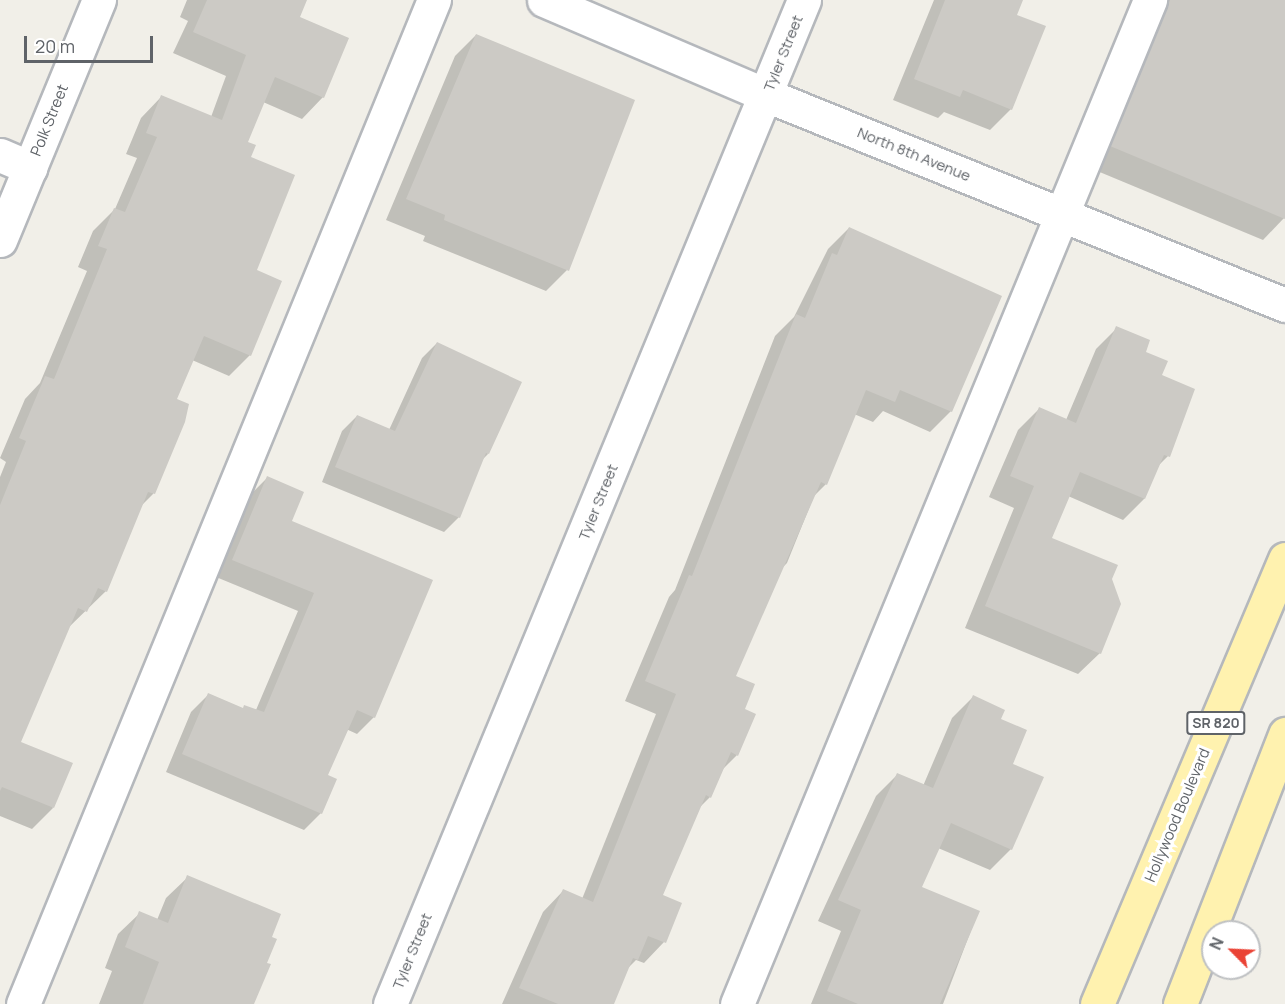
<!DOCTYPE html>
<style>
body{margin:0}
#map{position:relative;width:1285px;height:1004px;overflow:hidden;background:#f1efe8;font-family:Manrope,sans-serif}
div>[style]{position:absolute}
.shadow>*{inset:0;background:#0003}
.building>*{inset:0;background:#cccac5}
.roads{filter:drop-shadow(2px 0 #b5b8bc) drop-shadow(-2px 0 #b5b8bc) drop-shadow(0 2px #b5b8bc) drop-shadow(0 -2px #b5b8bc)}
.minor>*{height:33px;margin:-16.5px;padding:0 16.5px;transform-origin:16.5px;border-radius:16.5px;background:#fff}
.major>*{height:33px;margin:-16.5px;padding:0 16.5px;transform-origin:16.5px;border-radius:16.5px;background:#fff2af}
span{translate:-50% -50%;white-space:nowrap;text-align:center;line-height:1.15;-webkit-text-stroke:6px #fff;paint-order:stroke}
.shield-label span{padding:2px 4px;background:#fff;border:2px solid;border-radius:4px;-webkit-text-stroke-width:0}
.shield-label{font-size:14px;color:#5f6368;font-weight:700}
.street-label{font-size:15px;color:#5f6368}
.north{position:absolute;left:1201px;top:920px;width:60px;height:60px;box-sizing:border-box;background:#fff;border:2px solid #bfc1c3;border-radius:50%;rotate:294deg;font-size:16px;font-weight:700;line-height:24px;text-align:center;color:#5f6368}
.north::after{content:'';display:block;margin:auto;width:21px;height:27px;background:#ea4335;clip-path:polygon(50% 0,100% 100%,50% 72%,0 100%)}
.scale{position:absolute;left:24px;top:36px;width:129px;height:27px;box-sizing:border-box;border:3px solid #5f6368;border-top:0;padding-left:8px;font-size:18px;line-height:21px;white-space:nowrap;color:#5f6368;-webkit-text-stroke:4px #fff;paint-order:stroke}
</style>
<div id="map">
<div class="shadow">
<i style="clip-path:polygon(187px 0,287px 0,298px 18px,323px 97px,302px 119px,263px 102px,246px 143px,255px 271px,250px 355px,229px 376px,192px 360px,175px 400px,183px 421px,153px 494px,140px 507px,106px 591px,67px 629px,19px 743px,53px 808px,32px 829px,0 816px,0 477px,6px 462px,0 458px,25px 399px,40px 383px,87px 271px,78px 267px,93px 231px,115px 209px,137px 158px,126px 154px,141px 118px,162px 96px,211px 117px,226px 76px,173px 53px,188px 21px,180px 17px)"></i>
<i style="clip-path:polygon(934px 0,1021px 0,1015px 15px,1011px 109px,990px 130px,944px 112px,938px 118px,893px 100px)"></i>
<i style="clip-path:polygon(1156px 0,1285px 0,1285px 217px,1263px 240px,1090px 168px)"></i>
<i style="clip-path:polygon(476px 35px,567px 270px,546px 291px,423px 241px,425px 236px,386px 220px,455px 56px)"></i>
<i style="clip-path:polygon(849px 228px,951px 411px,930px 432px,883px 411px,873px 422px,854px 414px,826px 484px,814px 496px,787px 563px,778px 572px,734px 676px,743px 710px,737px 755px,722px 770px,710px 797px,699px 808px,661px 896px,664px 942px,644px 963px,636px 960px,627px 969px,612px 1004px,502px 1004px,543px 912px,563px 891px,582px 899px,656px 714px,625px 701px,669px 597px,675px 590px,775px 336px,794px 317px,828px 249px)"></i>
<i style="clip-path:polygon(1117px 328px,1144px 353px,1160px 375px,1168px 456px,1157px 467px,1144px 499px,1123px 520px,1068px 496px,1050px 539px,1110px 579px,1100px 653px,1078px 674px,965px 628px,1014px 508px,989px 497px,1018px 430px,1039px 409px,1066px 420px,1096px 349px)"></i>
<i style="clip-path:polygon(437px 343px,488px 454px,482px 460px,459px 517px,444px 532px,322px 482px,342px 431px,357px 416px,389px 430px,422px 358px)"></i>
<i style="clip-path:polygon(267px 478px,290px 521px,374px 717px,357px 734px,346px 729px,326px 776px,321px 813px,304px 830px,166px 772px,191px 712px,208px 695px,242px 709px,256px 710px,298px 611px,216px 577px,250px 495px)"></i>
<i style="clip-path:polygon(973px 697px,999px 720px,1011px 764px,1011px 849px,990px 870px,938px 848px,920px 888px,978px 912px,943px 1004px,811px 1004px,841px 931px,818px 921px,876px 796px,897px 775px,923px 786px,952px 718px)"></i>
<i style="clip-path:polygon(188px 877px,270px 937px,253px 1004px,99px 1004px,112px 971px,105px 968px,118px 934px,140px 913px,157px 920px,166px 898px)"></i>
</div>
<div class="building">
<i style="clip-path:polygon(207px 0,307px 0,300px 17px,349px 38px,324px 98px,275px 77px,248px 142px,256px 145px,251px 157px,295px 175px,257px 270px,282px 281px,251px 356px,204px 336px,177px 399px,189px 404px,185px 422px,155px 494px,148px 492px,107px 592px,98px 588px,87px 612px,78px 608px,21px 742px,73px 763px,54px 808px,2px 787px,0 791px,0 505px,26px 441px,19px 438px,45px 376px,54px 379px,107px 249px,98px 246px,114px 208px,125px 212px,157px 137px,146px 133px,161px 95px,222px 120px,246px 55px,193px 32px)"></i>
<i style="clip-path:polygon(945px 0,1023px 0,1017px 15px,1046px 26px,1012px 110px,963px 90px,960px 97px,914px 79px)"></i>
<i style="clip-path:polygon(1170px 0,1285px 0,1285px 219px,1110px 146px)"></i>
<i style="clip-path:polygon(476px 34px,635px 100px,569px 271px,444px 220px,445px 215px,406px 199px)"></i>
<i style="clip-path:polygon(849px 227px,1002px 296px,952px 412px,900px 390px,895px 402px,866px 390px,827px 485px,821px 482px,736px 676px,755px 684px,745px 709px,756px 714px,738px 756px,731px 752px,711px 798px,706px 795px,663px 895px,682px 903px,666px 943px,648px 936px,638px 960px,633px 958px,614px 1004px,558px 1004px,519px 988px,563px 889px,593px 902px,676px 694px,645px 681px,689px 575px,692px 576px,796px 314px,805px 318px,832px 253px,837px 255px)"></i>
<i style="clip-path:polygon(1116px 326px,1150px 340px,1146px 352px,1168px 361px,1162px 375px,1195px 389px,1170px 457px,1164px 455px,1145px 499px,1080px 472px,1052px 538px,1118px 565px,1112px 579px,1121px 604px,1101px 654px,985px 606px,1034px 486px,1010px 476px,1039px 407px,1076px 423px)"></i>
<i style="clip-path:polygon(437px 342px,522px 382px,489px 454px,486px 453px,460px 518px,335px 467px,357px 415px,395px 431px)"></i>
<i style="clip-path:polygon(267px 476px,304px 492px,292px 521px,433px 580px,375px 718px,357px 710px,328px 775px,337px 779px,322px 814px,182px 754px,208px 693px,243px 708px,244px 705px,264px 712px,314px 593px,232px 560px)"></i>
<i style="clip-path:polygon(973px 695px,1005px 710px,1001px 719px,1027px 730px,1013px 764px,1044px 777px,1012px 850px,951px 823px,922px 887px,980px 911px,940px 1004px,858px 1004px,827px 991px,861px 910px,838px 900px,897px 773px,933px 788px)"></i>
<i style="clip-path:polygon(187px 875px,281px 914px,272px 937px,277px 939px,267px 963px,271px 964px,254px 1004px,143px 1004px,159px 962px,125px 947px,139px 911px,168px 923px)"></i>
</div>
<div class="roads">
<div class="minor">
<i style="left:544px;top:0;width:241px;rotate:23.2deg"></i>
<i style="left:766px;top:95px;width:560px;rotate:22.03deg"></i>
<i style="left:0;top:155px;width:33px;rotate:23deg"></i>
<i style="left:0;top:240px;width:260px;rotate:-67.6deg"></i>
<i style="left:23px;top:1004px;width:1085px;rotate:-67.74deg"></i>
<i style="left:390px;top:1004px;width:1086px;rotate:-67.59deg"></i>
<i style="left:737px;top:1004px;width:1086px;rotate:-67.64deg"></i>
</div>
<div class="major">
<i style="left:1097px;top:1004px;width:483px;rotate:-67.1deg"></i>
<i style="left:1180px;top:1004px;width:290px;rotate:-68.7deg"></i>
</div>
</div>
<div class="shield-label">
<span style="left:1216px;top:723px">SR 820</span>
</div>
<div class="street-label">
<span style="left:783px;top:53px;rotate:-68deg">Tyler Street</span>
<span style="left:49px;top:120px;rotate:-68deg">Polk Street</span>
<span style="left:914px;top:154px;rotate:22deg">North 8th Avenue</span>
<span style="left:598px;top:502px;rotate:-68deg">Tyler Street</span>
<span style="left:1177px;top:815px;rotate:-67deg">Hollywood Boulevard</span>
<span style="left:412px;top:951px;rotate:-68deg">Tyler Street</span>
</div>
<div class="north">N</div>
<div class="scale">20 m</div>
</div>
